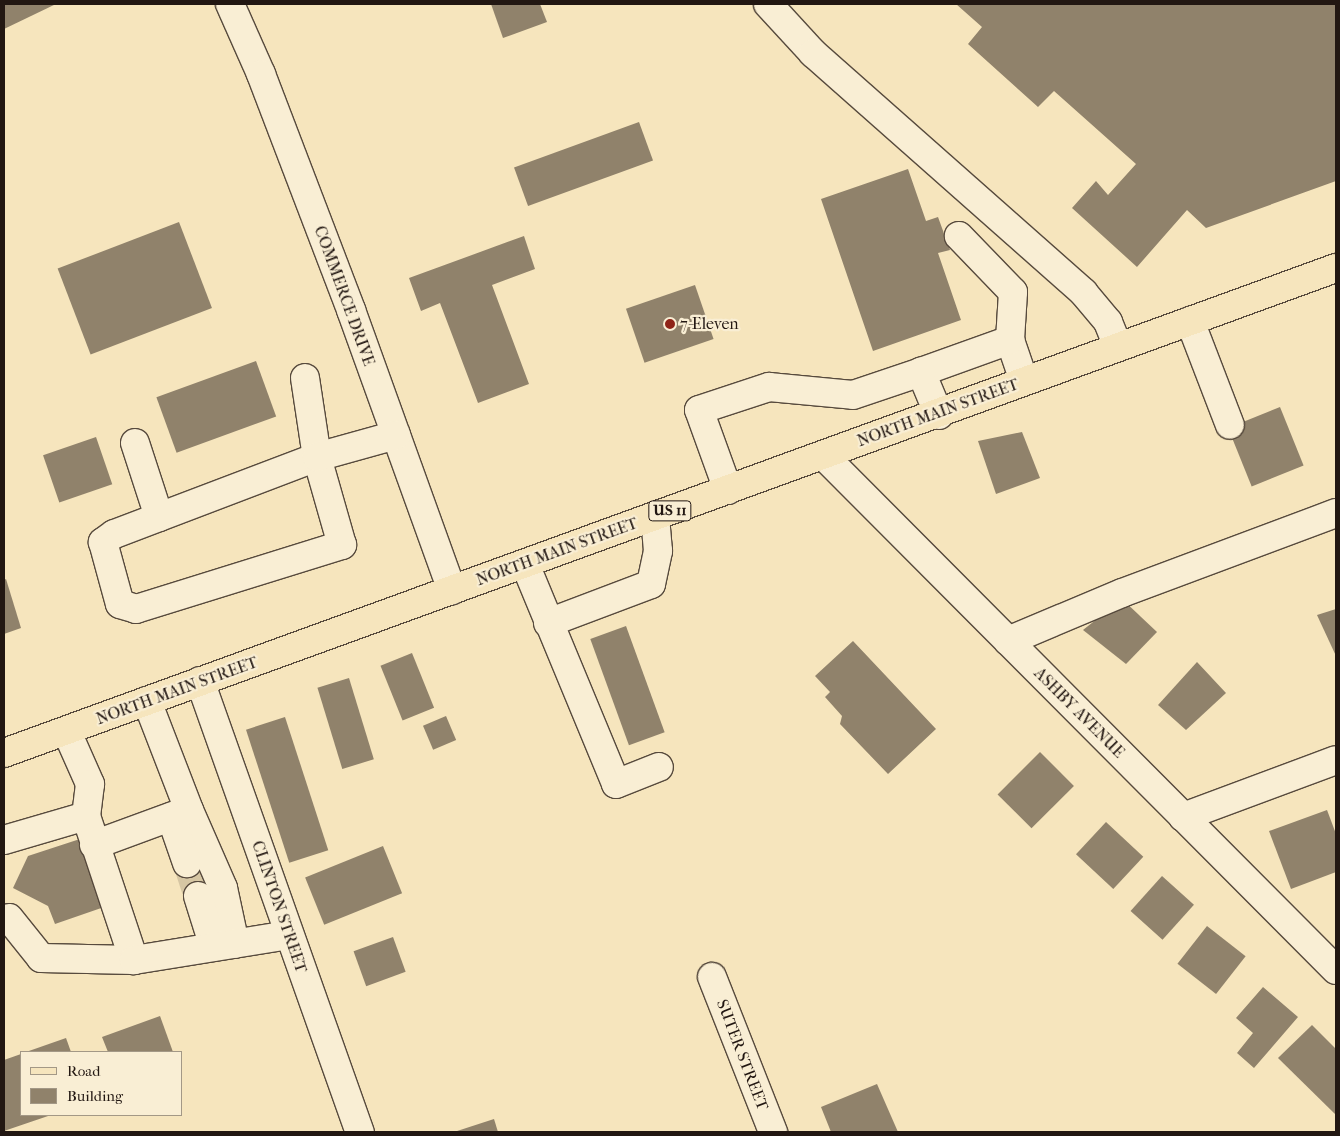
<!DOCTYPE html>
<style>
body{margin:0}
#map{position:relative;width:1340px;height:1136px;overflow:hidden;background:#f6e5bd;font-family:"IM FELL French Canon",serif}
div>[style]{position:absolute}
.building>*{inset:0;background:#90826b;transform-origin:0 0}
.minor-tunnel>*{height:28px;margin-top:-14px;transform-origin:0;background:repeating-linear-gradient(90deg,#d6c6a3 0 28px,transparent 0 42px)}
.roads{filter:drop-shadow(1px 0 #574a3d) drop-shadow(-1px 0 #574a3d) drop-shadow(0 1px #574a3d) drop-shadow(0 -1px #574a3d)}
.minor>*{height:28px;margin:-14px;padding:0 14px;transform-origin:14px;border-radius:14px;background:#f9eed4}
.major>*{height:28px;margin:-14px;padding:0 14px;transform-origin:14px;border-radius:14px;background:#f6e5bd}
.dots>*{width:14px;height:14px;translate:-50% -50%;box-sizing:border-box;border:2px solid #f9eed4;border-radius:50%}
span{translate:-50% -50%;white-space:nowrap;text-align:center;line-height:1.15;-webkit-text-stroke:4.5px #f9eed4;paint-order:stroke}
.shield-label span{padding:1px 4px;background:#f9eed4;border:1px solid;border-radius:4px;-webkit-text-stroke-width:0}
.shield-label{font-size:15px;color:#221712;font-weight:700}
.street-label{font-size:16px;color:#221712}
.poi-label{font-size:16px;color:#221712}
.left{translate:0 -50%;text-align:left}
.frame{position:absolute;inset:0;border:5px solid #221712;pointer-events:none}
.legend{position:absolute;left:20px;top:1051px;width:162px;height:65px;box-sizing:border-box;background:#f9eed4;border:1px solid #a39886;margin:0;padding:6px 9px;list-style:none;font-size:15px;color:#221712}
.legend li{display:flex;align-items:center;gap:10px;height:25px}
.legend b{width:25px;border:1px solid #a39886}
</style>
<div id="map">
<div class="building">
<i style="clip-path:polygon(4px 4px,56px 4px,4px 29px)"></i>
<i style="clip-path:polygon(491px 4px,540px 4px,547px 22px,503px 38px)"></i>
<i style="clip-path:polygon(956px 4px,1336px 4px,1336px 181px,1206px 228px,1187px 210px,1137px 267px,1072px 208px,1096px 181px,1108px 195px,1136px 164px,1054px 91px,1038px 107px,968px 44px,982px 27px)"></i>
<i style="left:639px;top:122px;width:41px;height:133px;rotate:70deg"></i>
<i style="clip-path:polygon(908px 169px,926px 221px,938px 217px,950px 250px,938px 253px,961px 320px,873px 351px,821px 199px)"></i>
<i style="left:179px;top:222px;width:92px;height:130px;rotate:69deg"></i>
<i style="clip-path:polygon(524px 236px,535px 269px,492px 285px,529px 384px,478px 403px,440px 303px,421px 311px,409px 278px)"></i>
<i style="left:695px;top:285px;width:57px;height:73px;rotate:71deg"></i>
<i style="left:256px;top:361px;width:59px;height:106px;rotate:70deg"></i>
<i style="left:1280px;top:407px;width:63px;height:56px;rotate:68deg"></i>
<i style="clip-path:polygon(1022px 432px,1040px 478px,996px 494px,978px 441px)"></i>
<i style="left:96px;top:437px;width:50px;height:56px;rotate:71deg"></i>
<i style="clip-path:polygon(6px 579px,21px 628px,4px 634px,4px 580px)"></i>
<i style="clip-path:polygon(1122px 599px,1157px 632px,1126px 664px,1083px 630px)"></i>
<i style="clip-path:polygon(1336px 609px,1336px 656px,1317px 615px)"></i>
<i style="left:626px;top:626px;width:113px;height:38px;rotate:70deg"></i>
<i style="clip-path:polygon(853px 641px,936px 729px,888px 774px,840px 724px,842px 716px,825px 697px,830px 692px,815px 676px)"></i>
<i style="left:412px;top:653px;width:59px;height:34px;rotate:68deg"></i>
<i style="clip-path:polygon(1197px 662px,1226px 693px,1186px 730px,1158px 705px)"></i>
<i style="left:349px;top:678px;width:85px;height:33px;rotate:73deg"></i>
<i style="left:446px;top:716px;width:26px;height:25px;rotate:67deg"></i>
<i style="left:285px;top:717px;width:140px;height:41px;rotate:72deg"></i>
<i style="left:1040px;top:752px;width:48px;height:60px;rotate:45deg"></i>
<i style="clip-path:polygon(1327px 810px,1336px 834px,1336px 872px,1291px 889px,1269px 831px)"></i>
<i style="left:1106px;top:822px;width:51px;height:44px;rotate:43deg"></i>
<i style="clip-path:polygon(83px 838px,107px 906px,55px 924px,48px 906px,13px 888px,28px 856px)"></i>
<i style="left:383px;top:846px;width:51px;height:84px;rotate:68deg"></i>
<i style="left:1162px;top:876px;width:43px;height:47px;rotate:42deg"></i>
<i style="left:1207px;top:926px;width:49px;height:48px;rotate:38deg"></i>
<i style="left:393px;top:937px;width:37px;height:42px;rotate:70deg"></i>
<i style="clip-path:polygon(1263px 987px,1298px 1017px,1254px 1068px,1237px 1053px,1253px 1033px,1236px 1018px)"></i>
<i style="clip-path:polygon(160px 1016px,173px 1052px,108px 1052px,102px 1037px)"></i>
<i style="clip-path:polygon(1312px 1025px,1336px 1049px,1336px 1115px,1278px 1058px)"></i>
<i style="clip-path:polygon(66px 1038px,71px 1052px,26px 1052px)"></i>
<i style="clip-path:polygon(21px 1054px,21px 1115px,51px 1115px,4px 1131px,4px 1060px)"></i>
<i style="clip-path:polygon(877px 1084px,898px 1132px,831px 1132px,821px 1107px)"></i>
<i style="clip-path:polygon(494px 1119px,498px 1132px,454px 1132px)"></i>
</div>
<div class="minor-tunnel">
<i style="left:187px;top:863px;width:35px;rotate:72deg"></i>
</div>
<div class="roads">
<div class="minor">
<i style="left:230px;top:4px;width:77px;rotate:66.1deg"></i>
<i style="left:261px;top:74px;width:253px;rotate:69.1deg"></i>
<i style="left:351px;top:310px;width:298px;rotate:70.2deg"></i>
<i style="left:768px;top:4px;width:67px;rotate:47.4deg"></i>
<i style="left:813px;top:53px;width:361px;rotate:41.5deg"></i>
<i style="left:1083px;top:292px;width:39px;rotate:50deg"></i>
<i style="left:1108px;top:322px;width:27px;rotate:68deg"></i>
<i style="left:1190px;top:321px;width:111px;rotate:69deg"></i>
<i style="left:1010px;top:340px;width:43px;rotate:71.1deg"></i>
<i style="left:305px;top:378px;width:80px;rotate:81.4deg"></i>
<i style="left:317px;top:457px;width:217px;rotate:159.2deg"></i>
<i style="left:114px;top:534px;width:14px;rotate:144deg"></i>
<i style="left:103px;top:542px;width:64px;rotate:74.7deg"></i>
<i style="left:120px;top:604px;width:17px;rotate:17deg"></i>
<i style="left:136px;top:609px;width:216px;rotate:-17.3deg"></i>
<i style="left:342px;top:545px;width:91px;rotate:-105.9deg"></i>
<i style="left:317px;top:457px;width:82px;rotate:-15.6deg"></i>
<i style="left:939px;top:415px;width:47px;rotate:-112.7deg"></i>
<i style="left:921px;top:372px;width:95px;rotate:-19.8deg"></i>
<i style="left:1010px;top:340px;width:48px;rotate:-86.4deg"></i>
<i style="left:1013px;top:292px;width:78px;rotate:-134deg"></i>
<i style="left:135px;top:443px;width:78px;rotate:72deg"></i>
<i style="left:823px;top:455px;width:727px;rotate:45.11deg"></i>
<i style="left:728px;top:490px;width:85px;rotate:-109.9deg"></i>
<i style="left:699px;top:410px;width:74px;rotate:-18.2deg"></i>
<i style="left:769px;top:387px;width:84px;rotate:5.4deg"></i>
<i style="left:853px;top:395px;width:72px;rotate:-18.7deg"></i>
<i style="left:525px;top:564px;width:238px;rotate:67.5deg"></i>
<i style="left:616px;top:784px;width:46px;rotate:-21.6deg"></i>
<i style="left:548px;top:623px;width:110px;rotate:-20.7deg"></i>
<i style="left:651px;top:584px;width:34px;rotate:-78deg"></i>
<i style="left:658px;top:551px;width:35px;rotate:-95deg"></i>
<i style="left:1008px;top:641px;width:124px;rotate:-22.8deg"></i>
<i style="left:1122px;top:593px;width:228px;rotate:-20.5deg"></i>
<i style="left:200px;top:681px;width:479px;rotate:70.5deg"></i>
<i style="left:67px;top:732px;width:57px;rotate:66.1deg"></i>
<i style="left:90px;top:784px;width:32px;rotate:97deg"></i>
<i style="left:86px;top:816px;width:152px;rotate:71.6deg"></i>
<i style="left:189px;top:810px;width:85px;rotate:66.4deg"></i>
<i style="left:223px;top:888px;width:57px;rotate:77.9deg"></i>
<i style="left:171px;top:817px;width:49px;rotate:70.8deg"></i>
<i style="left:1183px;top:817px;width:163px;rotate:-20.4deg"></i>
<i style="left:4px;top:840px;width:85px;rotate:-16.3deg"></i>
<i style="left:94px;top:845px;width:101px;rotate:-20.2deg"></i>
<i style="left:189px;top:810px;width:117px;rotate:-111.1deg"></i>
<i style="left:198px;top:896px;width:53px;rotate:72.6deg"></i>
<i style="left:9px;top:918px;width:51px;rotate:51.3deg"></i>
<i style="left:41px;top:958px;width:93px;rotate:1.2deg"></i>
<i style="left:134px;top:960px;width:156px;rotate:-9.2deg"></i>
<i style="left:712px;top:977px;width:167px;rotate:68.5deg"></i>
</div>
<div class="major">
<i style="left:4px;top:753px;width:1418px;rotate:-20.01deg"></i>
</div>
</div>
<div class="dots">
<i style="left:670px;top:324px;background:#8f2418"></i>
</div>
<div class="shield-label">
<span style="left:670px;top:511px">US 11</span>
</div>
<div class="street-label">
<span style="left:344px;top:296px;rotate:70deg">COMMERCE DRIVE</span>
<span style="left:938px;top:413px;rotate:-20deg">NORTH MAIN STREET</span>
<span style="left:557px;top:552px;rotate:-20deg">NORTH MAIN STREET</span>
<span style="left:177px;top:691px;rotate:-20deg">NORTH MAIN STREET</span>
<span style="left:1079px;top:713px;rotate:45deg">ASHBY AVENUE</span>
<span style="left:279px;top:907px;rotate:71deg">CLINTON STREET</span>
<span style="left:742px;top:1055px;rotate:69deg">SUTER STREET</span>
</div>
<div class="poi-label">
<span class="left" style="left:680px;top:324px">7-Eleven</span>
</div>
<div class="frame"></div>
<ul class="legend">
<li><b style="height:6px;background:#f6e5bd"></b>Road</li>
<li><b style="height:14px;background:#90826b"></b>Building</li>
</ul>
</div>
